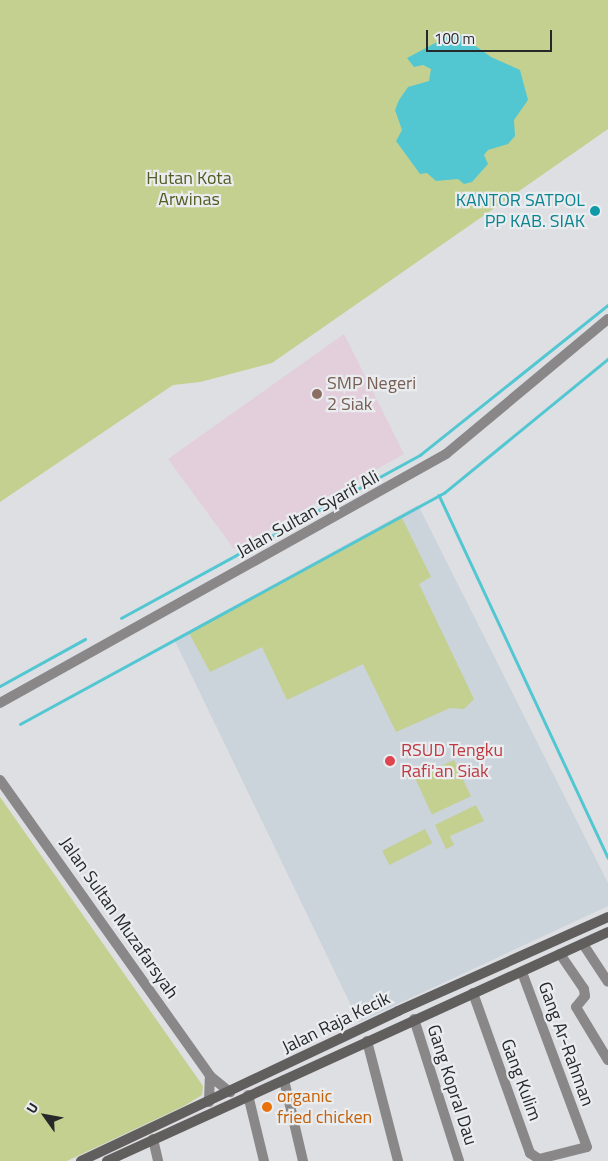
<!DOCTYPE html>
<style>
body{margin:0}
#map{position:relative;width:608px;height:1161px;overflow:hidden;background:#dddfe3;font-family:"Titillium Web",sans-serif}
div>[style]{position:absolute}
.built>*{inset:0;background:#cbd3db}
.education>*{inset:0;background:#e3cedc}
.green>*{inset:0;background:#c4d08f;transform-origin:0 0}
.water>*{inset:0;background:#52c7d2}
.stream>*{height:2.5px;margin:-1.25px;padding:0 1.25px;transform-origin:1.25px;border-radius:1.25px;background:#52c7d2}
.minor>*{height:10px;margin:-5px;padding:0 5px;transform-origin:5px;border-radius:5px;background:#898788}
.tertiary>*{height:10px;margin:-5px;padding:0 5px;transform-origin:5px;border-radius:5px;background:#898788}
.secondary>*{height:10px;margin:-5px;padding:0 5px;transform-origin:5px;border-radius:5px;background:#615e5e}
.dots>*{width:14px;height:14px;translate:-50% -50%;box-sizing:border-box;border:2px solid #eaedf0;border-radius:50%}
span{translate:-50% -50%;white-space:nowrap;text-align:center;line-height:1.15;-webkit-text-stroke:4.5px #eaedf0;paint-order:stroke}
.park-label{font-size:18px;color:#535c22}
.culture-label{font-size:18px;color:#0d838f}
.right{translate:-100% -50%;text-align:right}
.education-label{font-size:18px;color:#785e54}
.left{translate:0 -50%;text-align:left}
.street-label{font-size:18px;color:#272829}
.health-label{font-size:18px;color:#be3a42}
.food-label{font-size:18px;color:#c56008}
.north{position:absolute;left:20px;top:1091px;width:50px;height:50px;-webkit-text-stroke:4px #eaedf0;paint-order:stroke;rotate:302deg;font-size:14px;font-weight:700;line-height:20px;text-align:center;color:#272829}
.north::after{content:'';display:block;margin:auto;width:18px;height:22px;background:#272829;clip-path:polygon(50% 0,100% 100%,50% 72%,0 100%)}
.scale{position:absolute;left:426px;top:30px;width:126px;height:22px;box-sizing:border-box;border:2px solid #272829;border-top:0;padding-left:6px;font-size:15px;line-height:18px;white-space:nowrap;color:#272829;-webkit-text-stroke:4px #eaedf0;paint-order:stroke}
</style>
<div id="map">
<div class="built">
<i style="clip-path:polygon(418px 505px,608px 883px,608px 906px,359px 1022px,174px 639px)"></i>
</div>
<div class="education">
<i style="clip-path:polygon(344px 334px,404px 454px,234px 549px,168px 459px)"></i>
</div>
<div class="green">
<i style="clip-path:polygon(0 0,608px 0,608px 129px,272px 363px,200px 382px,173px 385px,0 502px)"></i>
<i style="clip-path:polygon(401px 516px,431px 577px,419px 584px,474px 699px,464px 709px,450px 708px,396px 732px,363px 664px,287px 700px,262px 647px,210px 672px,189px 633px)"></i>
<i style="left:454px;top:760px;width:40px;height:43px;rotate:65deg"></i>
<i style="clip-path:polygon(0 797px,203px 1086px,202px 1095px,184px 1106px,67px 1161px,0 1161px)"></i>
<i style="clip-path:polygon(476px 805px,484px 821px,450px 836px,454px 845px,446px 849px,435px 825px)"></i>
<i style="left:425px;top:829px;width:16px;height:48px;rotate:63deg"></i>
</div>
<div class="water">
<i style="clip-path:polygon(456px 32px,491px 57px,520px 70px,528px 100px,514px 120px,515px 136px,508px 144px,488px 150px,484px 155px,488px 164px,472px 182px,464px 184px,458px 179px,436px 181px,427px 173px,420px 174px,396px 141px,402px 130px,395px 110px,399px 100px,408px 87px,429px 81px,431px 69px,423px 65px,414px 67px,407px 58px)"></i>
</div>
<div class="stream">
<i style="left:439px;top:495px;width:400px;rotate:65deg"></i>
<i style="left:121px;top:618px;width:341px;rotate:-28.6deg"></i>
<i style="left:420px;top:455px;width:241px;rotate:-38.6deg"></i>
<i style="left:0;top:686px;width:97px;rotate:-28.9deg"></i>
<i style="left:20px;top:724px;width:483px;rotate:-28.6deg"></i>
<i style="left:444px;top:493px;width:212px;rotate:-39.3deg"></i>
</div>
<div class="minor">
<i style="left:583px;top:944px;width:45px;rotate:56.7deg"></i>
<i style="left:560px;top:954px;width:42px;rotate:55.6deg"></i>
<i style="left:584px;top:989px;width:7px;rotate:82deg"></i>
<i style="left:585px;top:996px;width:14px;rotate:129deg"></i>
<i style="left:576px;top:1007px;width:62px;rotate:58.9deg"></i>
<i style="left:473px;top:993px;width:170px;rotate:70.4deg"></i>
<i style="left:530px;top:1153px;width:11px;rotate:34deg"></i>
<i style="left:539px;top:1159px;width:49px;rotate:-14deg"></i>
<i style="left:587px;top:1147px;width:187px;rotate:-110.4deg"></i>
<i style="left:414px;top:1019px;width:149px;rotate:72.4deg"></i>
<i style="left:367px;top:1041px;width:124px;rotate:75.5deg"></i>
<i style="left:284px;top:1080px;width:83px;rotate:76.8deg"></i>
<i style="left:248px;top:1095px;width:68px;rotate:76.4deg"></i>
<i style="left:153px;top:1139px;width:23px;rotate:77deg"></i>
</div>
<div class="tertiary">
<i style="left:0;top:703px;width:511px;rotate:-29.17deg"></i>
<i style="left:446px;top:454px;width:211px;rotate:-39.8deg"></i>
<i style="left:0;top:780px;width:363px;rotate:54.6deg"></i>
<i style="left:210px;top:1076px;width:26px;rotate:39deg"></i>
<i style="left:209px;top:1102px;width:26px;rotate:-88deg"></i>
</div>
<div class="secondary">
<i style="left:81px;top:1161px;width:351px;rotate:-25.3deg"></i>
<i style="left:398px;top:1011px;width:230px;rotate:-24.1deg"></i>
<i style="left:107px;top:1161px;width:551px;rotate:-24.56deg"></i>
</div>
<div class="dots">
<i style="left:595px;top:211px;background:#0f9aa8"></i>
<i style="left:317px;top:394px;background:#8d6e63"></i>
<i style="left:390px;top:761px;background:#e0444e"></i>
<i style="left:267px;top:1107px;background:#e8710a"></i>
</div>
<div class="park-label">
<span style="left:189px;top:189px">Hutan Kota<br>Arwinas</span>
</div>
<div class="culture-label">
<span class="right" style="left:585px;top:211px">KANTOR SATPOL<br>PP KAB. SIAK</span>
</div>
<div class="education-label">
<span class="left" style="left:327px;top:394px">SMP Negeri<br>2 Siak</span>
</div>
<div class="street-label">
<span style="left:308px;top:514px;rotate:-29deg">Jalan Sultan Syarif Ali</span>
<span style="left:119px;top:918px;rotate:55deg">Jalan Sultan Muzafarsyah</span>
<span style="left:336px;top:1023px;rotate:-26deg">Jalan Raja Kecik</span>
<span style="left:566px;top:1044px;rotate:70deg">Gang Ar-Rahman</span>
<span style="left:521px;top:1080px;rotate:70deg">Gang Kulim</span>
<span style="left:452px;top:1085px;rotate:72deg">Gang Kopral Dau</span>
</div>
<div class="health-label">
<span class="left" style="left:401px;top:761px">RSUD Tengku<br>Rafi'an Siak</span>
</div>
<div class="food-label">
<span class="left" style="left:277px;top:1107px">organic<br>fried chicken</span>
</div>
<div class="north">U</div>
<div class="scale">100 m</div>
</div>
